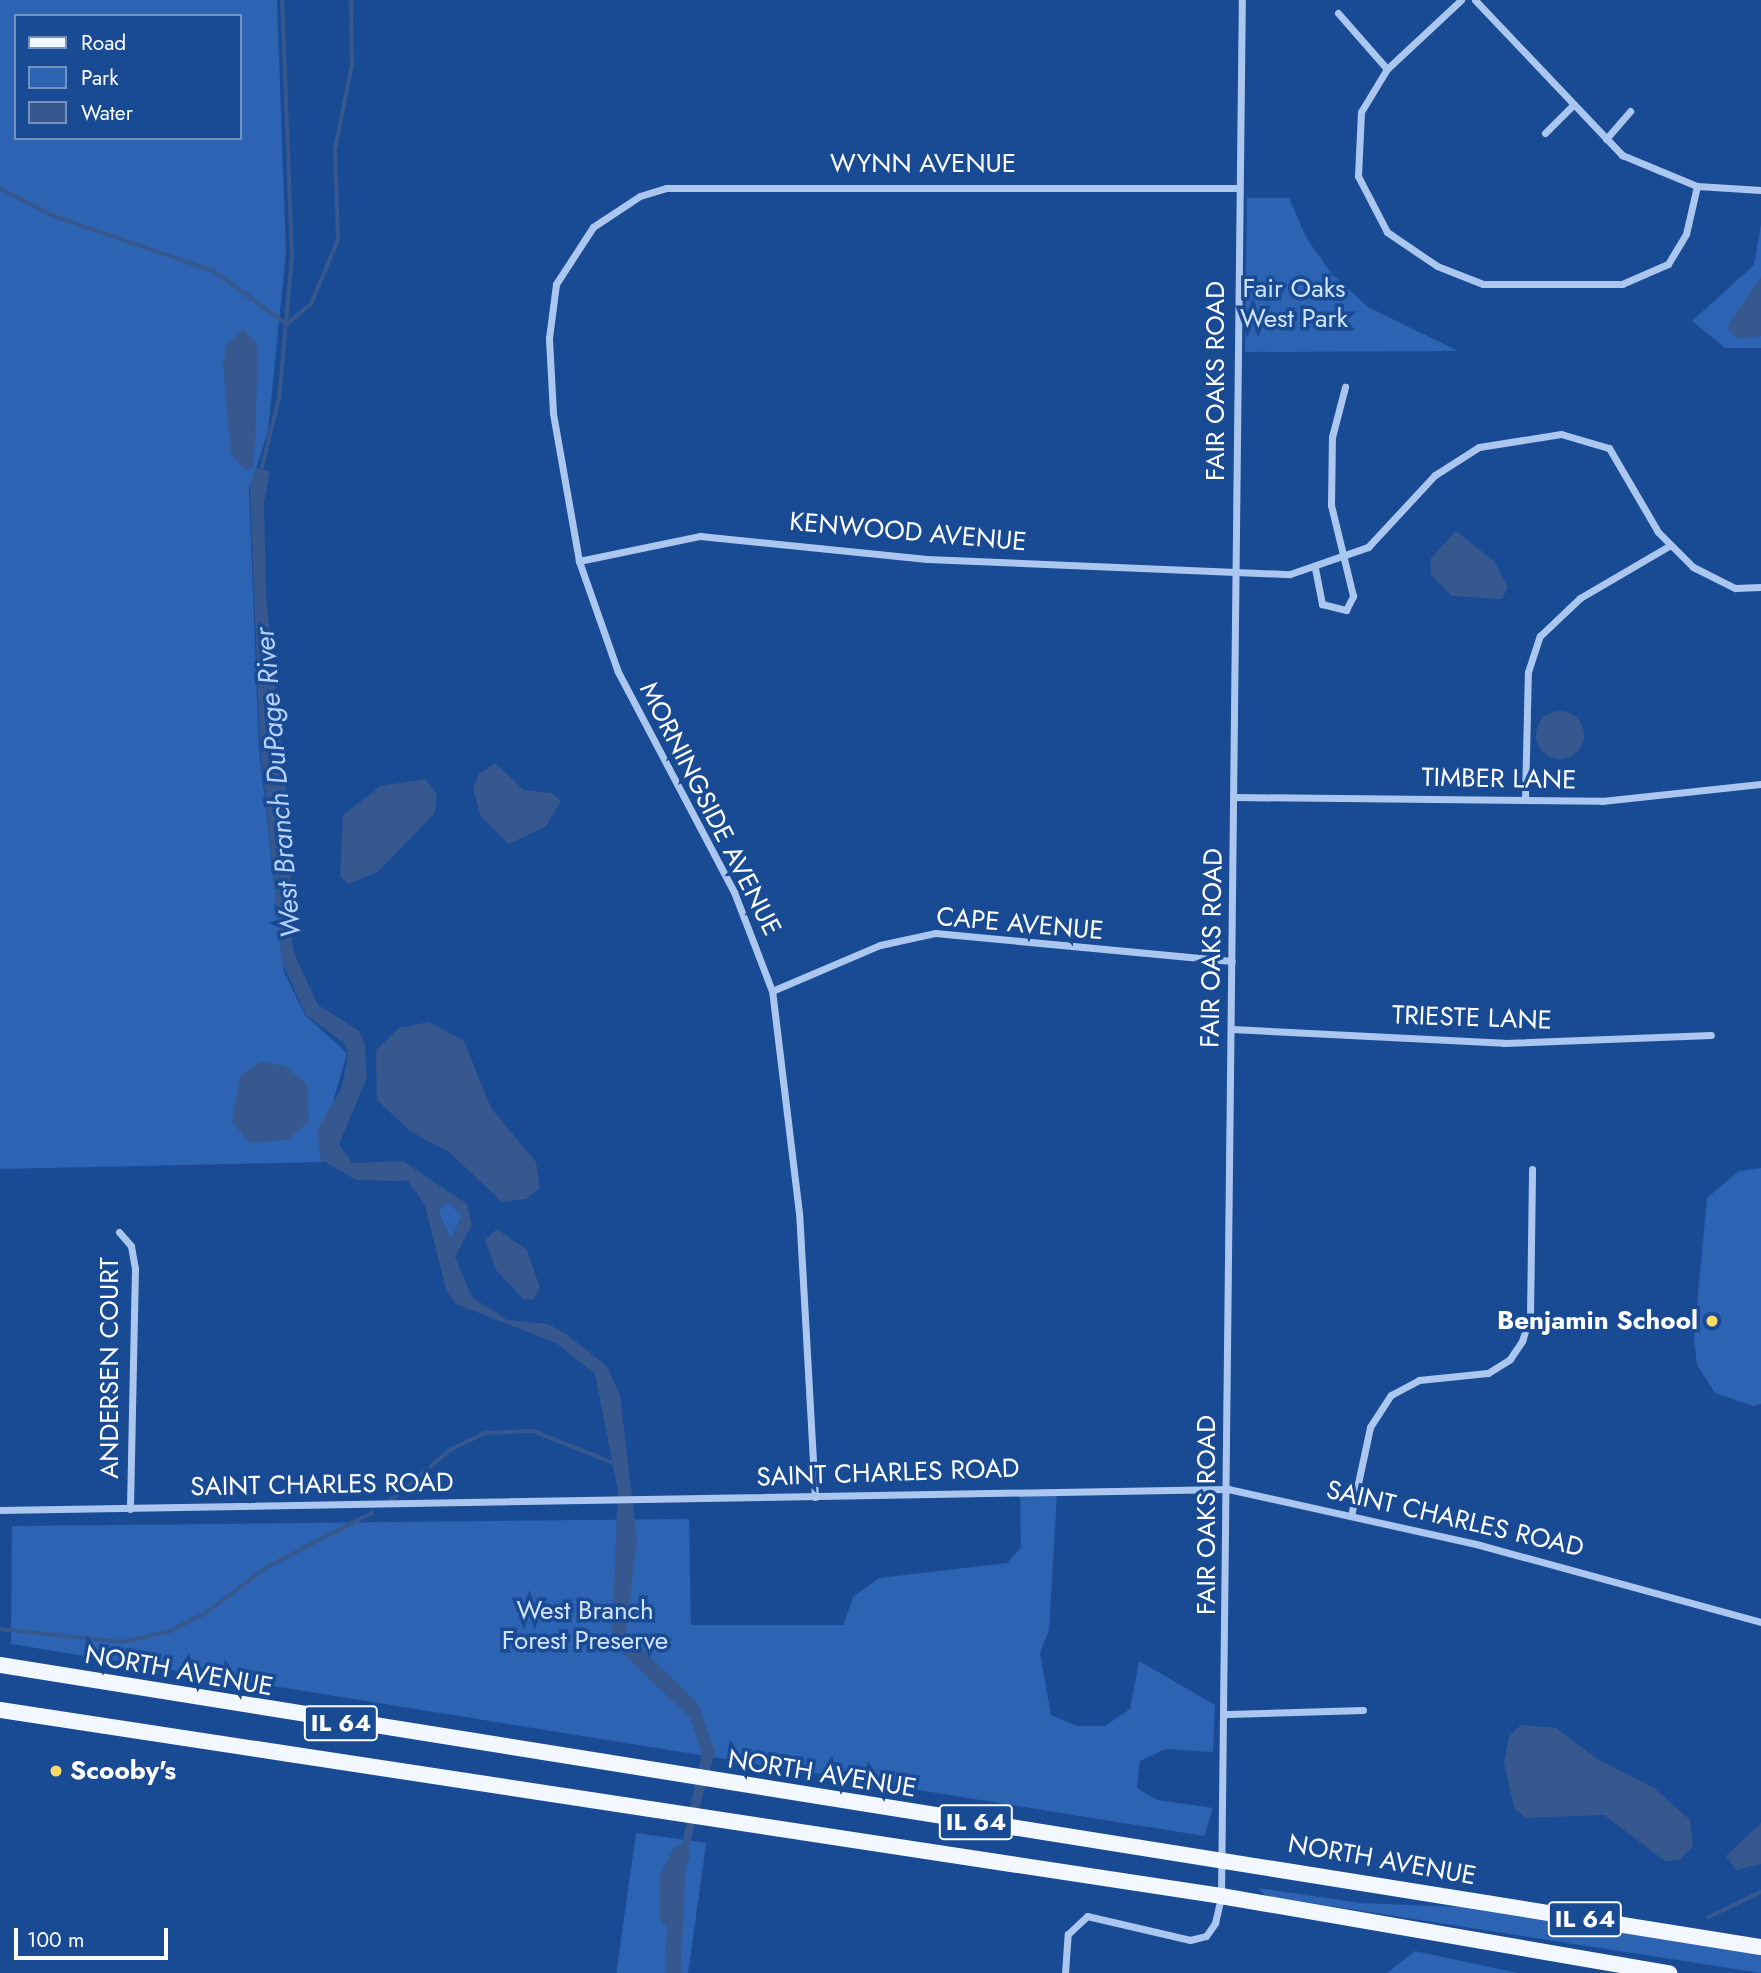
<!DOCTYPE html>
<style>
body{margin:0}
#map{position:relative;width:1761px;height:1973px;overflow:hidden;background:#194a94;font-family:Jost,sans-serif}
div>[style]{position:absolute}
.green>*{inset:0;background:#2c63b2;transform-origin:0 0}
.water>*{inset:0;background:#36588e}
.round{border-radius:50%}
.stream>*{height:3.5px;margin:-1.75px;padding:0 1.75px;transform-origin:1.75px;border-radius:1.75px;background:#36588e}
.river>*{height:19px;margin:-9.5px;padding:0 9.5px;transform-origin:9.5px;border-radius:9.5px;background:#36588e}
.minor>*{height:7px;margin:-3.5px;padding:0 3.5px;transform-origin:3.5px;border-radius:3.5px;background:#abc7f0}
.primary>*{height:16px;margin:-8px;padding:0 8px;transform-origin:8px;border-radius:8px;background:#f3f7ff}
.dots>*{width:19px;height:19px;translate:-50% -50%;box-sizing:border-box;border:4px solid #194a94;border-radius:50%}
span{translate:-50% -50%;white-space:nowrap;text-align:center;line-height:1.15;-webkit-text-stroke:7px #194a94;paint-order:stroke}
.shield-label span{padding:2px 5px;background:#194a94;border:2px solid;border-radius:5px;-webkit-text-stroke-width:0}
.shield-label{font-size:24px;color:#fff;font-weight:700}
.street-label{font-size:26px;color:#fff}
.park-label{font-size:26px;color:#d1e2fb}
.poi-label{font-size:26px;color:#fff;font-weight:700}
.right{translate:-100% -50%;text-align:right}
.left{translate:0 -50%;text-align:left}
.water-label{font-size:28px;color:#b7d1f6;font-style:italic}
.legend{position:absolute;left:14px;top:14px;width:228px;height:126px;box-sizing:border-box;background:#194a94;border:2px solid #7592bf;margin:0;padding:9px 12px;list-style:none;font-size:21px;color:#fff}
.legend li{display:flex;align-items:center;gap:14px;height:35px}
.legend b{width:35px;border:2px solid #7592bf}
.scale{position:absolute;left:14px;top:1928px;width:154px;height:32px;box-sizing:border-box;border:4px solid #fff;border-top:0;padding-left:9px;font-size:21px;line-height:24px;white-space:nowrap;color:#fff;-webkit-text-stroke:5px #194a94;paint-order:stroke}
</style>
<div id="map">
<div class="green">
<i style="clip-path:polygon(evenodd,0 0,277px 0,286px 251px,268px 432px,249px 489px,259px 748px,284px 972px,305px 1015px,347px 1053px,329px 1117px,327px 1162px,0 1169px,0 0,16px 16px,240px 16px,240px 138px,16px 138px,16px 16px)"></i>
<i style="clip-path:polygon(1247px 198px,1289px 198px,1307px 239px,1332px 274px,1368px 307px,1458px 351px,1245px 352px)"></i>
<i style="clip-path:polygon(1761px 224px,1761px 348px,1725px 348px,1692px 321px,1754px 265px)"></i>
<i style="clip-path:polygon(1761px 1168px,1761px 1404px,1753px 1406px,1715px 1393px,1697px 1365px,1694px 1338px,1707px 1198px,1739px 1171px)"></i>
<i style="clip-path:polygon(448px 1202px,462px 1216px,451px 1239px,438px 1211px)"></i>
<i style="clip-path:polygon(1020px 1494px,1057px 1494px,1049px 1630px,1040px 1653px,1051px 1715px,1077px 1726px,1105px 1726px,1130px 1709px,1139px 1661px,1215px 1705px,1213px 1752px,1166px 1749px,1140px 1761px,1137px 1788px,1157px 1800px,1213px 1808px,1204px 1836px,11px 1644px,12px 1526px,689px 1519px,691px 1625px,843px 1625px,853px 1597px,879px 1578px,1007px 1563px,1021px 1548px)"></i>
<i style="left:636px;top:1833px;width:71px;height:141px;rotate:8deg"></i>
<i style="clip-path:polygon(1258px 1888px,1361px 1903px,1458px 1907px,1761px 1955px,1761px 1973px,1266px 1896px)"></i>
<i style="clip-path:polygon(1415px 1951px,1513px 1972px,1518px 1973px,1387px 1973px)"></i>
</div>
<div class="water">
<i style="clip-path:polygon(1761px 277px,1761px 336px,1738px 339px,1728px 329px,1730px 321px)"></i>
<i style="clip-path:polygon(243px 329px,258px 345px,255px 441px,253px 466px,246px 471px,231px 454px,223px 365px,227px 344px)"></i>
<i style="clip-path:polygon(evenodd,255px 468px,270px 471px,264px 502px,266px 596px,292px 852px,289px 923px,295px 956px,318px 1005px,359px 1031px,365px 1045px,367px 1078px,339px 1144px,352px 1163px,403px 1161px,467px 1204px,472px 1225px,455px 1257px,472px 1297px,507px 1320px,548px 1324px,566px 1334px,607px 1366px,620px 1395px,637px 1539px,626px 1633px,698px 1704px,715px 1751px,686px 1857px,681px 1973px,665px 1973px,669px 1867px,681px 1849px,702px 1753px,690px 1718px,611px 1642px,618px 1491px,595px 1374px,556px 1343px,456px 1304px,447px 1292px,425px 1205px,408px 1181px,356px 1180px,320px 1159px,317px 1130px,342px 1087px,348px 1055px,345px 1044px,306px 1015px,282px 962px,260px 743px,250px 488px,255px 468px,448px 1202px,462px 1216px,451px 1239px,438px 1211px,448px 1202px)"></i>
<i style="clip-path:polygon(1456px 531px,1494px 561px,1508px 587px,1502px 599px,1452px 596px,1431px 575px,1431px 558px)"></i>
<i class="round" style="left:1536px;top:711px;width:48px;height:48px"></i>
<i style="clip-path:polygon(495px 763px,524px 790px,552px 793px,561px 801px,546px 826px,509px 844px,480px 815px,473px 788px,479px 774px)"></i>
<i style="clip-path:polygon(425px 779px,437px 794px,435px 813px,378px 872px,348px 884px,340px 876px,343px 815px,381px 786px)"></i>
<i style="clip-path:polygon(429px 1022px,464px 1041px,491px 1108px,536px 1162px,540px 1188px,526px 1199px,502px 1202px,449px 1152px,410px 1131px,377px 1100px,376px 1050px,399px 1028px)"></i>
<i style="clip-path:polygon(261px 1062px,285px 1066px,307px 1084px,309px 1122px,287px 1140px,249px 1143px,232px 1121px,240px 1076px)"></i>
<i style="clip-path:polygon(497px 1229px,527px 1250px,540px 1288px,533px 1300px,523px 1299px,496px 1270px,485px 1240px)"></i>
<i style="clip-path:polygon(1521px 1725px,1556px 1728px,1597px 1759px,1654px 1788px,1690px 1820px,1693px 1846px,1680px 1860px,1665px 1861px,1604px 1815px,1526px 1818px,1514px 1808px,1504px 1762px,1509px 1736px)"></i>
<i style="clip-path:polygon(1761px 1823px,1761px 1864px,1736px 1870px,1726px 1856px)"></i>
</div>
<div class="stream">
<i style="left:0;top:188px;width:58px;rotate:27.9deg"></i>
<i style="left:51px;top:215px;width:172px;rotate:19deg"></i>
<i style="left:214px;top:271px;width:90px;rotate:36deg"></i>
<i style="left:287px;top:324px;width:31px;rotate:-40deg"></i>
<i style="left:311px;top:304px;width:69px;rotate:-67.1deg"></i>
<i style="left:338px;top:240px;width:90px;rotate:-91.9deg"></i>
<i style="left:335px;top:150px;width:87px;rotate:-78.7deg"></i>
<i style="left:352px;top:65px;width:65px;rotate:-90.9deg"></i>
<i style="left:261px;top:471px;width:74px;rotate:-76deg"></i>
<i style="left:279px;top:399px;width:144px;rotate:-84.8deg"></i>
<i style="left:292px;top:256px;width:256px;rotate:-92.2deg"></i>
<i style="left:390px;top:1501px;width:79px;rotate:-40.4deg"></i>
<i style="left:450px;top:1450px;width:39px;rotate:-26deg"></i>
<i style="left:485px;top:1433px;width:48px;rotate:-2.4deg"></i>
<i style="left:533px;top:1431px;width:92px;rotate:21.6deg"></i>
<i style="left:0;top:1629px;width:123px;rotate:6.1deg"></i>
<i style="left:122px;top:1642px;width:49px;rotate:-12.9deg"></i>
<i style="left:170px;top:1631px;width:40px;rotate:-26.6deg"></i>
<i style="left:206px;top:1613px;width:76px;rotate:-37deg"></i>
<i style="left:267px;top:1567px;width:118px;rotate:-27.2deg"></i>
<i style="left:1709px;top:1917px;width:58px;rotate:-25.7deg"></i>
</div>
<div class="river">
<i style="left:669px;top:1916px;width:38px;rotate:-90deg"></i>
<i style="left:669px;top:1878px;width:26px;rotate:-65deg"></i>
</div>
<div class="minor">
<i style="left:1461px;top:0;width:101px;rotate:137deg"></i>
<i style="left:1387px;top:69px;width:50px;rotate:121.2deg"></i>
<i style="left:1361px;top:112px;width:64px;rotate:92.7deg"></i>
<i style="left:1358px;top:176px;width:63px;rotate:62.6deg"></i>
<i style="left:1387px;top:232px;width:60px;rotate:34.2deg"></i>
<i style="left:1437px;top:266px;width:49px;rotate:21.4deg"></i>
<i style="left:1483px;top:284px;width:139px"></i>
<i style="left:1622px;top:284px;width:50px;rotate:-23.5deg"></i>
<i style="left:1668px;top:264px;width:35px;rotate:-59deg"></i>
<i style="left:1686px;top:234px;width:49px;rotate:-77.1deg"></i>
<i style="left:1475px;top:0;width:214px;rotate:46.5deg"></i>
<i style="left:1622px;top:155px;width:81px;rotate:22.5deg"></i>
<i style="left:1697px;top:186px;width:64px;rotate:3.6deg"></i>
<i style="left:1338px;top:13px;width:74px;rotate:48.8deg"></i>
<i style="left:1545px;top:133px;width:40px;rotate:-45deg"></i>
<i style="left:1606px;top:139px;width:37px;rotate:-49deg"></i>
<i style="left:579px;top:561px;width:124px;rotate:-11.7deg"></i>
<i style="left:700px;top:536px;width:228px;rotate:5.8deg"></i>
<i style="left:927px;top:559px;width:363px;rotate:2.4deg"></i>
<i style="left:1290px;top:574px;width:83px;rotate:-19.1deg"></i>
<i style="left:1368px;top:547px;width:98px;rotate:-47.1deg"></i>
<i style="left:1435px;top:475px;width:52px;rotate:-32.5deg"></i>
<i style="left:1479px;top:447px;width:83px;rotate:-9deg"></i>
<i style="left:1561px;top:434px;width:50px;rotate:16.3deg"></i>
<i style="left:1609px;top:448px;width:97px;rotate:59.7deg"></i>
<i style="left:1658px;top:532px;width:49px;rotate:45deg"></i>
<i style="left:1693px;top:567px;width:47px;rotate:26.6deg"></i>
<i style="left:1735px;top:588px;width:26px;rotate:-2deg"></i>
<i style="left:1315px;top:568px;width:37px;rotate:79deg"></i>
<i style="left:1322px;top:604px;width:25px;rotate:14deg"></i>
<i style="left:1346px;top:610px;width:16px;rotate:-63deg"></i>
<i style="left:1353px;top:596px;width:94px;rotate:-103.6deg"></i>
<i style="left:1331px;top:505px;width:68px;rotate:-89.2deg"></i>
<i style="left:1332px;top:437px;width:52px;rotate:-75.4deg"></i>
<i style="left:1235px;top:797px;width:367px;rotate:0.6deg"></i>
<i style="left:1602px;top:801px;width:160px;rotate:-6.1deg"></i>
<i style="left:1525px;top:800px;width:128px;rotate:-88.7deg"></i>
<i style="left:1528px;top:672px;width:38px;rotate:-72deg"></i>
<i style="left:1540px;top:636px;width:55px;rotate:-43.5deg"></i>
<i style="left:1580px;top:598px;width:103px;rotate:-30.3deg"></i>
<i style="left:772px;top:991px;width:117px;rotate:-23.1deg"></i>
<i style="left:880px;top:945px;width:56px;rotate:-12.3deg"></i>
<i style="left:935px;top:933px;width:298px;rotate:5.4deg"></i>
<i style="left:1232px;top:1029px;width:272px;rotate:2.9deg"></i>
<i style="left:1504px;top:1043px;width:207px;rotate:-2.2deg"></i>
<i style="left:119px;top:1232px;width:18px;rotate:49deg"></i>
<i style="left:131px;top:1246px;width:22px;rotate:80deg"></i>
<i style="left:135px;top:1268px;width:241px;rotate:91.2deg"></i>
<i style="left:815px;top:1497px;width:284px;rotate:-93.2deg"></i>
<i style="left:799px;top:1213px;width:224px;rotate:-96.9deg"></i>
<i style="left:772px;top:991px;width:106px;rotate:-111deg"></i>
<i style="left:734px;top:892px;width:249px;rotate:-117.8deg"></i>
<i style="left:618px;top:672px;width:118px;rotate:-109.4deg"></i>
<i style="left:579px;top:561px;width:150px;rotate:-100deg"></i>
<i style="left:553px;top:413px;width:75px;rotate:-93.1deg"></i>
<i style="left:549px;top:338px;width:54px;rotate:-82.6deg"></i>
<i style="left:556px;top:284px;width:68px;rotate:-57deg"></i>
<i style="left:593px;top:227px;width:56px;rotate:-33.4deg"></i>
<i style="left:640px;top:196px;width:27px;rotate:-17deg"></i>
<i style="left:666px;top:188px;width:572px"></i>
<i style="left:0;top:1510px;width:1228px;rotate:-0.98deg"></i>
<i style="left:1228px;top:1489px;width:254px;rotate:12.5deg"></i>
<i style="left:1476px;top:1544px;width:295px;rotate:15.3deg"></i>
<i style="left:1351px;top:1516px;width:91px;rotate:-77.9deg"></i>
<i style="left:1370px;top:1427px;width:38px;rotate:-57deg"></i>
<i style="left:1391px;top:1395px;width:32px;rotate:-28deg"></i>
<i style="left:1419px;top:1380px;width:69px;rotate:-5.8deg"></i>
<i style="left:1488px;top:1373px;width:26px;rotate:-32deg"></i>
<i style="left:1510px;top:1359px;width:22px;rotate:-56deg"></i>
<i style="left:1522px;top:1341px;width:26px;rotate:-72deg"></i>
<i style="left:1530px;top:1316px;width:147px;rotate:-89.2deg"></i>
<i style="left:1227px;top:1714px;width:136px;rotate:-1.7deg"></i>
<i style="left:1065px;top:1973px;width:39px;rotate:-86deg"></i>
<i style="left:1068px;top:1934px;width:26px;rotate:-43deg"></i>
<i style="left:1087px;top:1916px;width:106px;rotate:13.1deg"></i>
<i style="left:1190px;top:1940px;width:16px;rotate:-14deg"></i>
<i style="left:1206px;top:1936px;width:16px;rotate:-55deg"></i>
<i style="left:1215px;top:1923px;width:28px;rotate:-77deg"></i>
<i style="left:1221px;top:1896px;width:1896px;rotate:-89.37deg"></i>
</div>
<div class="primary">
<i style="left:0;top:1665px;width:1783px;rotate:9.1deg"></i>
<i style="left:0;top:1710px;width:1235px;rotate:8.66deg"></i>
<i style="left:1221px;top:1896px;width:455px;rotate:9.8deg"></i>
</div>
<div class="dots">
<i style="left:1712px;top:1321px;background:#ffda69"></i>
<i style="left:56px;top:1771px;background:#ffda69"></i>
</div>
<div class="shield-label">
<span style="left:341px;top:1723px">IL 64</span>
<span style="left:976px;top:1822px">IL 64</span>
<span style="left:1585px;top:1919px">IL 64</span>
</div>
<div class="street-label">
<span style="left:923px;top:164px">WYNN AVENUE</span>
<span style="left:1216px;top:381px;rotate:-90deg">FAIR OAKS ROAD</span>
<span style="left:908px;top:532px;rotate:5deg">KENWOOD AVENUE</span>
<span style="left:1499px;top:779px;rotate:1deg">TIMBER LANE</span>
<span style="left:710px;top:809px;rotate:63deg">MORNINGSIDE AVENUE</span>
<span style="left:1020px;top:924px;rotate:5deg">CAPE AVENUE</span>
<span style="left:1212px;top:948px;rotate:-89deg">FAIR OAKS ROAD</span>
<span style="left:1472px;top:1018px;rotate:2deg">TRIESTE LANE</span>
<span style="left:110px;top:1368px;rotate:-90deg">ANDERSEN COURT</span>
<span style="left:888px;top:1473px;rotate:-2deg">SAINT CHARLES ROAD</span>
<span style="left:322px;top:1485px;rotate:-1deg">SAINT CHARLES ROAD</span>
<span style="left:1207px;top:1515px;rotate:-90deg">FAIR OAKS ROAD</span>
<span style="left:1455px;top:1519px;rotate:13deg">SAINT CHARLES ROAD</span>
<span style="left:179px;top:1671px;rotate:10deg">NORTH AVENUE</span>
<span style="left:822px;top:1774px;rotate:9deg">NORTH AVENUE</span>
<span style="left:1382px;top:1860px;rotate:10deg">NORTH AVENUE</span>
</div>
<div class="park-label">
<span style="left:1294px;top:304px">Fair Oaks<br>West Park</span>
<span style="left:585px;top:1626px">West Branch<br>Forest Preserve</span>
</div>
<div class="poi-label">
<span class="right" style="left:1698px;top:1321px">Benjamin School</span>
<span class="left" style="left:70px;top:1771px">Scooby's</span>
</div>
<div class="water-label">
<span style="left:278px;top:783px;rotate:-95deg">West Branch DuPage River</span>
</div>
<ul class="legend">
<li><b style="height:9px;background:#f3f7ff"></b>Road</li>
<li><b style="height:19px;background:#2c63b2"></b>Park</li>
<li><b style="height:19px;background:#36588e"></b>Water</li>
</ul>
<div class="scale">100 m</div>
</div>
